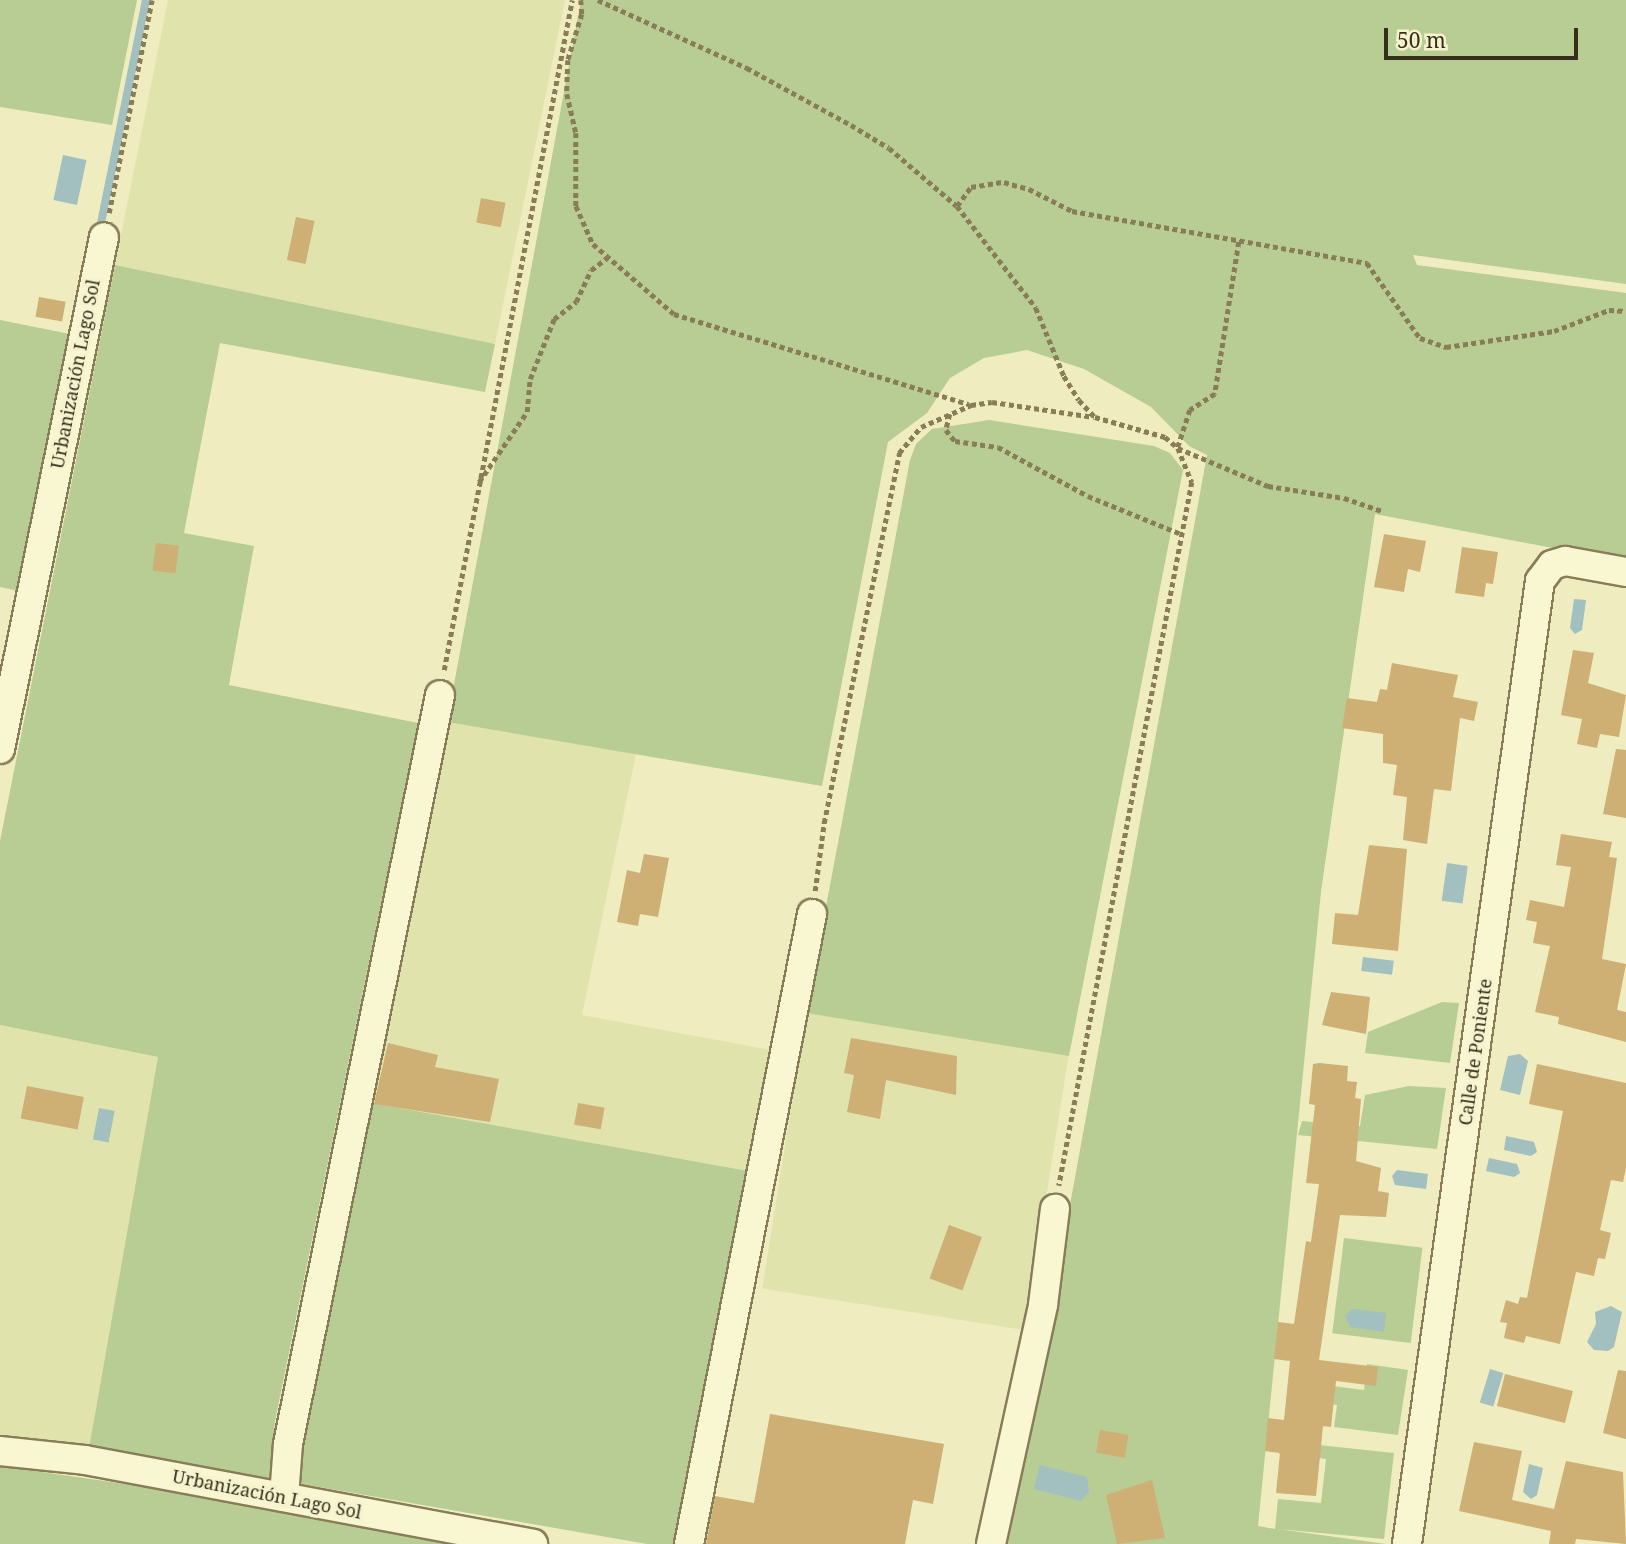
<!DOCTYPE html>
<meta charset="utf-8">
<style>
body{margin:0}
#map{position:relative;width:1626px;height:1544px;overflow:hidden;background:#efecbf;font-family:"Noto Serif",serif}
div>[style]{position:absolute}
.farmland>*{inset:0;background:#e0e4ac;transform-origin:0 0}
.green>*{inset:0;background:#b8cd93;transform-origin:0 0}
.water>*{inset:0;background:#a2c0bf;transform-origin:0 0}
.stream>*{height:8px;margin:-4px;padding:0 4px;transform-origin:4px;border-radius:4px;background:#a2c0bf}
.building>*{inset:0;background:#ceaf74;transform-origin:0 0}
.path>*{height:4.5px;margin-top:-2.25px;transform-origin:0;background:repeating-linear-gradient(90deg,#887d57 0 5px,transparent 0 8.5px)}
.roads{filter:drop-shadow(2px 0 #887d57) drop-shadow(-2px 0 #887d57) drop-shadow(0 2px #887d57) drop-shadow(0 -2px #887d57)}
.minor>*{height:28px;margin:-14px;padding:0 14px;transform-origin:14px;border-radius:14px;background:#f9f7d2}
span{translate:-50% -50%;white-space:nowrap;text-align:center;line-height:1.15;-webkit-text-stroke:7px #f6f4cf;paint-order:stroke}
.street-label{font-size:18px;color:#372f1c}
.scale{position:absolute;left:1384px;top:28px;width:194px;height:32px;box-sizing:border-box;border:4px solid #372f1c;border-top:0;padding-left:9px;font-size:21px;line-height:24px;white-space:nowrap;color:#372f1c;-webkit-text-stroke:5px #f6f4cf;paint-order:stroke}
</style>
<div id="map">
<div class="farmland">
<i style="clip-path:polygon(168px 0,565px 0,495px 344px,115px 265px)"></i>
<i style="clip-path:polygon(447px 722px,636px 754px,582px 1015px,771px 1050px,748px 1171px,366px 1102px)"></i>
<i style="left:806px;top:1013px;width:266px;height:279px;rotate:9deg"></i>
<i style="clip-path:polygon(0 1025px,158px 1057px,89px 1448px,0 1438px)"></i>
</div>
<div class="green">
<i style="clip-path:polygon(0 0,137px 0,112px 125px,0 107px)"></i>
<i style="clip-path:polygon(581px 0,1626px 0,1626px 284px,1413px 255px,1417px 265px,1626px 293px,1626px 562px,1375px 514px,1321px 892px,1258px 1526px,1275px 1529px,1278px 1499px,1321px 1503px,1326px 1459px,1279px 1454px,1281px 1441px,1394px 1453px,1384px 1539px,1278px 1529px,1386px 1544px,1008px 1544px,1207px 455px,1189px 446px,1151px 407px,1084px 369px,1027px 350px,984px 358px,950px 378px,927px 413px,888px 442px,822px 786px,447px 722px)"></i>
<i style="clip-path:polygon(115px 265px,495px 344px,485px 392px,220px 343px,184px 533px,254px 546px,229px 685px,418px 723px,275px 1421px,269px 1478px,89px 1448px,158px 1057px,0 1025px,0 841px)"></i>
<i style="clip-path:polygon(0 320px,70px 334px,19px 591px,0 587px)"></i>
<i style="clip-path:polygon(989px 420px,1154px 446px,1170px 453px,1183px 470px,1069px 1056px,806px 1013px,910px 460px,916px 444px,932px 429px)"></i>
<i style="clip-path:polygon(1442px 1002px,1459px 1003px,1450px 1063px,1365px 1053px,1368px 1032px)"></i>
<i style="clip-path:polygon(1409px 1086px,1446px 1088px,1437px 1149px,1298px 1135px,1302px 1121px,1360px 1126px,1365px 1095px)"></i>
<i style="clip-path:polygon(366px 1102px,748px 1171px,677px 1539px,672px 1544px,647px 1544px,302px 1484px,298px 1473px)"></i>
<i style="left:1344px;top:1238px;width:79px;height:96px;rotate:7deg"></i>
<i style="clip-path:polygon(1367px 1364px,1408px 1370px,1398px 1435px,1334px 1427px,1337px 1405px,1322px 1403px,1325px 1385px,1364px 1390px)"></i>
<i style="clip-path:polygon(0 1466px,174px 1491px,453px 1544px,0 1544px)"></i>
</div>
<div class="water">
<i style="left:63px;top:155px;width:24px;height:46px;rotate:12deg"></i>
<i style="clip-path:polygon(1574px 599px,1586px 600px,1582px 630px,1575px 634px,1570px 628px)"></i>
<i style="left:1447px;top:863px;width:21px;height:38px;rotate:8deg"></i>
<i style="left:1363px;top:957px;width:31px;height:14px;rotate:7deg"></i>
<i style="clip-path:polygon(1520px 1054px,1528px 1061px,1520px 1095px,1500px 1090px,1508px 1056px)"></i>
<i style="left:99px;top:1108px;width:16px;height:32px;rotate:11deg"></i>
<i style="clip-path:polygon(1506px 1136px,1534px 1142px,1537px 1152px,1531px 1156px,1504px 1150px)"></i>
<i style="clip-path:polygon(1489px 1158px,1517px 1164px,1520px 1173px,1514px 1177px,1486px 1171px)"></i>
<i style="clip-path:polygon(1397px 1170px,1428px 1174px,1426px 1189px,1395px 1185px,1392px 1176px)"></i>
<i style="clip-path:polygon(1611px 1306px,1622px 1312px,1614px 1347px,1608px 1351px,1594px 1350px,1587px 1342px,1596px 1324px,1595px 1312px)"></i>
<i style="clip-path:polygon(1352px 1309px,1386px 1313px,1384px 1332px,1350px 1327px,1345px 1316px)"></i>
<i style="left:1490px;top:1369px;width:14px;height:35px;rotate:17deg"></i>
<i style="clip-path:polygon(1529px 1464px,1543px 1468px,1537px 1495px,1531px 1499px,1523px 1492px)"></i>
<i style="clip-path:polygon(1040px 1465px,1087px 1477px,1089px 1492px,1081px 1501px,1034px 1489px)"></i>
</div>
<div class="stream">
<i style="left:99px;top:233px;width:238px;rotate:-78.6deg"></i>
</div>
<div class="building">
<i style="left:481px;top:198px;width:25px;height:25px;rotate:11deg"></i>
<i style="left:296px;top:217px;width:19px;height:44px;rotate:12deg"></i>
<i style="left:39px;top:297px;width:27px;height:20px;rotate:10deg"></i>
<i style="clip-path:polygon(1384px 534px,1426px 541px,1420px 572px,1408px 569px,1404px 592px,1374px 587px)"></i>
<i style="left:156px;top:543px;width:23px;height:28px;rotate:7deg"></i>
<i style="clip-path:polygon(1462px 547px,1498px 552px,1493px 584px,1486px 583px,1484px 597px,1455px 593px)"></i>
<i style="clip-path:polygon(1573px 650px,1594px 653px,1588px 683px,1626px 695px,1619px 737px,1600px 734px,1597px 748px,1577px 744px,1582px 719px,1561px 715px)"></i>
<i style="clip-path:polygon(1392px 663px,1458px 675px,1453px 697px,1478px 702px,1474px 721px,1460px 718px,1451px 791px,1434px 789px,1427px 844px,1403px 840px,1407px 797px,1393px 795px,1397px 765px,1383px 763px,1383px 734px,1342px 728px,1347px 698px,1377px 702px,1380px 689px,1387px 690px)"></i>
<i style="clip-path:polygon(1616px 749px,1626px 750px,1626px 818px,1603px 814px)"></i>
<i style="clip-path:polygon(1561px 834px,1612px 842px,1609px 857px,1617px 858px,1602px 959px,1626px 964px,1617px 1010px,1626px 1012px,1626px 1042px,1558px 1024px,1559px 1017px,1535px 1012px,1550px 946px,1533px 943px,1537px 922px,1526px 920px,1530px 900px,1564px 907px,1571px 867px,1556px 865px)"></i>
<i style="clip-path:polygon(1369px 845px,1407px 849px,1398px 951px,1332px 944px,1335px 913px,1358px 915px)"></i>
<i style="clip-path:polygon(644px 854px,669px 858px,658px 917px,640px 914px,638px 926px,617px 922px,627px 870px,640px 873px)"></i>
<i style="clip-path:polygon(1331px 992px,1370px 997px,1366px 1034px,1322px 1025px)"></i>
<i style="clip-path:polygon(851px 1038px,957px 1056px,956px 1095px,886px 1080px,880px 1119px,847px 1112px,854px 1075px,844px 1073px)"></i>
<i style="clip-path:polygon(388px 1043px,438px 1055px,435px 1067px,499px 1079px,490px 1122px,374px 1104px)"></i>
<i style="clip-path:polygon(1320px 1063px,1348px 1066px,1347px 1081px,1357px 1082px,1355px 1098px,1361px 1099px,1356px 1161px,1381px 1168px,1378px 1191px,1389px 1193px,1386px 1217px,1340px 1215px,1319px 1360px,1378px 1367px,1376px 1386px,1336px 1381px,1331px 1427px,1323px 1426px,1316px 1496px,1276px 1493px,1280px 1453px,1265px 1451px,1268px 1418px,1284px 1420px,1290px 1361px,1274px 1359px,1278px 1322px,1294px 1324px,1306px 1241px,1311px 1242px,1319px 1184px,1306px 1183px,1315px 1105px,1309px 1104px,1313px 1064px)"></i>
<i style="clip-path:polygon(1537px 1064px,1626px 1083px,1626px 1168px,1623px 1182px,1611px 1180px,1600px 1230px,1611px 1233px,1605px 1259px,1598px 1258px,1594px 1276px,1576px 1272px,1560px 1344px,1526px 1336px,1524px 1343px,1504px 1338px,1507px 1323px,1500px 1322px,1506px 1300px,1518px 1304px,1520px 1297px,1527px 1298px,1563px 1111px,1529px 1104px)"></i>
<i style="left:27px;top:1086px;width:58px;height:33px;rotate:11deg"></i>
<i style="left:578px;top:1103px;width:27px;height:22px;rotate:10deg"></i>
<i style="left:949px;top:1225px;width:35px;height:57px;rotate:20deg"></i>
<i style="clip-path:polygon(1618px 1370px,1626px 1371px,1626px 1439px,1603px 1433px)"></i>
<i style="left:1505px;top:1374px;width:70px;height:33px;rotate:14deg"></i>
<i style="clip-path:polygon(770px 1414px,944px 1444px,933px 1504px,913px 1500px,905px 1544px,706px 1544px,715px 1496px,754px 1503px)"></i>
<i style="left:1100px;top:1430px;width:29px;height:23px;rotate:10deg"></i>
<i style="clip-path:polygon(1474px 1442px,1522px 1451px,1512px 1500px,1554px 1509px,1566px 1461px,1623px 1472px,1626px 1544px,1576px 1539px,1575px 1544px,1549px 1544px,1551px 1531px,1459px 1511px)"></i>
<i style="clip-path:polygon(1152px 1480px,1165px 1538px,1117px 1544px,1106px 1495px)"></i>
</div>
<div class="path">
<i style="left:581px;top:0;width:14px;rotate:86deg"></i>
<i style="left:582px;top:14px;width:48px;rotate:106.9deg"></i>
<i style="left:568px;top:60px;width:34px;rotate:92deg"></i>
<i style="left:567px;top:94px;width:40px;rotate:77deg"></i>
<i style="left:576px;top:133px;width:73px;rotate:90deg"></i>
<i style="left:576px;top:206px;width:42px;rotate:65.9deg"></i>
<i style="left:593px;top:244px;width:107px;rotate:40.8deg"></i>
<i style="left:674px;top:314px;width:308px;rotate:17deg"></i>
<i style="left:598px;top:0;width:164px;rotate:24.5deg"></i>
<i style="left:747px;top:68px;width:119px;rotate:28.7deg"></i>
<i style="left:851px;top:125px;width:44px;rotate:31.2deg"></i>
<i style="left:889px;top:148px;width:89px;rotate:40.5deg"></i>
<i style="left:957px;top:206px;width:24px;rotate:-54deg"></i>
<i style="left:971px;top:187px;width:33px;rotate:-9deg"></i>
<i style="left:1004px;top:182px;width:26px;rotate:16deg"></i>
<i style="left:1029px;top:189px;width:48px;rotate:27.1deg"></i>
<i style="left:1072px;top:211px;width:300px;rotate:10deg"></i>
<i style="left:1367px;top:263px;width:92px;rotate:54.8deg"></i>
<i style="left:1420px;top:338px;width:28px;rotate:19deg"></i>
<i style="left:1446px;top:347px;width:109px;rotate:-8.4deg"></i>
<i style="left:1554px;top:331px;width:59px;rotate:-20.9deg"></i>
<i style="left:1609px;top:310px;width:17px;rotate:3deg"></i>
<i style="left:957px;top:206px;width:129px;rotate:52.2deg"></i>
<i style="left:1036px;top:308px;width:74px;rotate:67.6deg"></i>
<i style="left:1064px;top:376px;width:28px;rotate:58deg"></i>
<i style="left:1079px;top:400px;width:23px;rotate:47deg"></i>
<i style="left:1095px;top:417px;width:73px;rotate:15.9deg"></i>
<i style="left:1165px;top:437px;width:17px;rotate:40deg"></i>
<i style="left:1178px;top:448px;width:37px;rotate:68deg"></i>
<i style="left:1192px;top:482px;width:716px;rotate:100.7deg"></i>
<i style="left:109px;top:213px;width:217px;rotate:-78.6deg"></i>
<i style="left:1239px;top:242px;width:154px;rotate:99deg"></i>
<i style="left:1215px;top:394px;width:30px;rotate:147deg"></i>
<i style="left:1190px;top:410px;width:40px;rotate:108deg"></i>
<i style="left:1178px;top:448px;width:98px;rotate:22.9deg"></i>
<i style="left:1268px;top:486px;width:77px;rotate:9deg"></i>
<i style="left:1344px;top:498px;width:40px;rotate:18.9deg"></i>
<i style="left:950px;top:414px;width:16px;rotate:104deg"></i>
<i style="left:946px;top:430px;width:14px;rotate:51deg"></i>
<i style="left:955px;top:441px;width:43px;rotate:7.9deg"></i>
<i style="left:998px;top:447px;width:102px;rotate:28.6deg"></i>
<i style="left:1088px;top:496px;width:100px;rotate:22.2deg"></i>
<i style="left:479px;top:482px;width:85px;rotate:-55.6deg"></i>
<i style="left:527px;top:412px;width:33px;rotate:-85deg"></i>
<i style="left:530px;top:379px;width:65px;rotate:-68.2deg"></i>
<i style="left:554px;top:319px;width:28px;rotate:-38deg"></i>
<i style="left:576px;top:302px;width:35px;rotate:-65deg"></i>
<i style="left:591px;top:270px;width:20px;rotate:-37deg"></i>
<i style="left:444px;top:670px;width:682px;rotate:-79.18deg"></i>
<i style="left:815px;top:891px;width:69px;rotate:-82.5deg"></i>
<i style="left:824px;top:823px;width:378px;rotate:-78.5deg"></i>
<i style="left:899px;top:453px;width:34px;rotate:-50deg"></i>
<i style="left:921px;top:427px;width:55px;rotate:-23.7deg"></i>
<i style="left:971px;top:405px;width:21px;rotate:-8deg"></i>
<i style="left:992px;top:402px;width:103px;rotate:8.4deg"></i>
</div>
<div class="roads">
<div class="minor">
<i style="left:0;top:749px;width:522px;rotate:-78.52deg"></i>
<i style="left:0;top:1451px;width:85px;rotate:6deg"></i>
<i style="left:85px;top:1460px;width:456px;rotate:10.6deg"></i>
<i style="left:284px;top:1497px;width:53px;rotate:-85.7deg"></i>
<i style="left:288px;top:1444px;width:764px;rotate:-78.53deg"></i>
<i style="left:689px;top:1544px;width:642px;rotate:-78.95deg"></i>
<i style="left:991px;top:1544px;width:245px;rotate:-77.7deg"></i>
<i style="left:1043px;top:1305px;width:97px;rotate:-82.9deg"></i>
<i style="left:1407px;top:1544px;width:972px;rotate:-82.14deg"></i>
<i style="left:1540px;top:581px;width:20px;rotate:-53deg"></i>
<i style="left:1552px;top:565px;width:14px;rotate:-17deg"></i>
<i style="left:1565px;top:561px;width:62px;rotate:10.2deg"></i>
</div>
</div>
<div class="street-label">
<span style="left:75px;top:374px;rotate:-79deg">Urbanización Lago Sol</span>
<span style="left:1475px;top:1052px;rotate:-82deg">Calle de Poniente</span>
<span style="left:267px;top:1494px;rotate:11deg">Urbanización Lago Sol</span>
</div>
<div class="scale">50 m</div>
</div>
